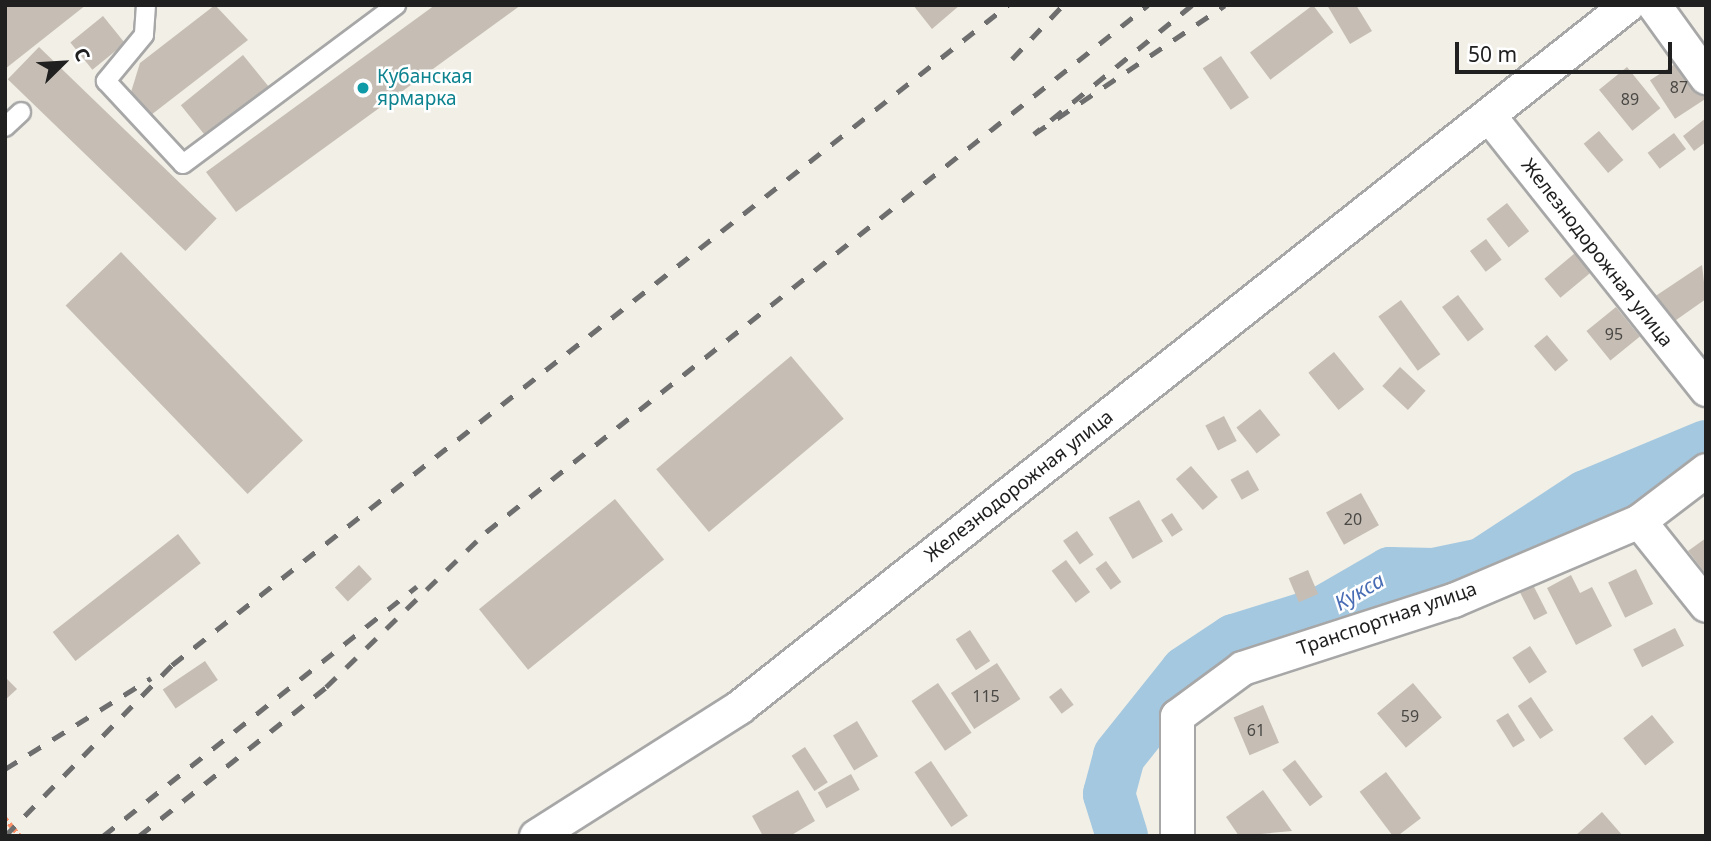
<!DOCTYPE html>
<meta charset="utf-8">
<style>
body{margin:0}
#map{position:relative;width:1711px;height:841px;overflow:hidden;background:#f1efe6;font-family:"Noto Sans",sans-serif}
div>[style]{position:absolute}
.river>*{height:52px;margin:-26px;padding:0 26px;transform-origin:26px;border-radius:26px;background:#a4c8e0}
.building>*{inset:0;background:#c6beb5;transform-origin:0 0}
.path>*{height:4.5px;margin-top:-2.25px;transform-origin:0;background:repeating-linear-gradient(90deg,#ff9168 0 3.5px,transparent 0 7px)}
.roads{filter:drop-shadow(2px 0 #a7a7a7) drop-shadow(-2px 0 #a7a7a7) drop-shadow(0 2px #a7a7a7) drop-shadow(0 -2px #a7a7a7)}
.lane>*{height:18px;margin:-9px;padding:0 9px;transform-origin:9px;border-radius:9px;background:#fff}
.street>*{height:33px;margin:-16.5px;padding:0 16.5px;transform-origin:16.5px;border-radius:16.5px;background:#fff}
.rail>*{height:5px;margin-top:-2.5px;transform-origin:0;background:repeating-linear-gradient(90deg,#6e6e6e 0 14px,transparent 0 28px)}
.dots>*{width:19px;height:19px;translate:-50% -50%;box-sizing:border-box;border:4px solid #fff;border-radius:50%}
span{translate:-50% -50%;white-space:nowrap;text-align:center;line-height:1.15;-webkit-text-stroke:5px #fff;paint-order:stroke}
.number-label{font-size:16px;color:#4a4845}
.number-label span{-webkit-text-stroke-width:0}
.culture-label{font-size:19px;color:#0d838f}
.left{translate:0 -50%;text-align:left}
.street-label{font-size:19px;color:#202020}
.water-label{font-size:21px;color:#476cb4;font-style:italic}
.frame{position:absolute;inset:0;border:7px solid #202020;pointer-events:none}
.north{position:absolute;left:28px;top:28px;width:70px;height:70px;-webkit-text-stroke:5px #fff;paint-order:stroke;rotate:66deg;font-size:19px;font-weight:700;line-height:28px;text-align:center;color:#202020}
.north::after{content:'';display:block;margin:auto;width:24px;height:32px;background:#202020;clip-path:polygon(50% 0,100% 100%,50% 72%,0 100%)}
.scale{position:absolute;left:1455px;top:42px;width:217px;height:32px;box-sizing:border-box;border:4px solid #202020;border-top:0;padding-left:9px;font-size:21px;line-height:24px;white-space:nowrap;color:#202020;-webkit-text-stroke:5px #fff;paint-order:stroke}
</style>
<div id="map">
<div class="river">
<i style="left:1122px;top:836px;width:44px;rotate:-107.2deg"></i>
<i style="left:1109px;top:794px;width:39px;rotate:-75deg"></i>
<i style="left:1119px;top:756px;width:107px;rotate:-51.4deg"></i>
<i style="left:1186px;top:672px;width:58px;rotate:-33.7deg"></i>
<i style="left:1234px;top:640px;width:91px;rotate:-17.2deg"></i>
<i style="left:1321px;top:613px;width:80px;rotate:-30.1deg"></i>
<i style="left:1390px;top:573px;width:44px;rotate:1.3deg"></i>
<i style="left:1434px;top:574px;width:49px;rotate:-11.8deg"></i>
<i style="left:1482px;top:564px;width:124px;rotate:-33.2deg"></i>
<i style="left:1586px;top:496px;width:130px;rotate:-22.6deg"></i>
</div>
<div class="building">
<i style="clip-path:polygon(5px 5px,86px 5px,5px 69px)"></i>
<i style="clip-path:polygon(215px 5px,248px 40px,151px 115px,131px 92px,140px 63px)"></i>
<i style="clip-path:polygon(435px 5px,521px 5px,236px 212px,206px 172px)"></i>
<i style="clip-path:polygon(913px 5px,960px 5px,932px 29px)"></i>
<i style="left:1313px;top:5px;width:34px;height:79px;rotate:53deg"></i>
<i style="clip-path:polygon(1327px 5px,1356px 5px,1372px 31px,1350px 44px)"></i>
<i style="left:103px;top:16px;width:35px;height:42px;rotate:51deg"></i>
<i style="left:39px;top:47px;width:247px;height:45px;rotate:44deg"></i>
<i style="left:243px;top:55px;width:41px;height:80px;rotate:51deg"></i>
<i style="left:1221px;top:56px;width:50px;height:22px;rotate:56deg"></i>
<i style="left:1681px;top:60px;width:46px;height:37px;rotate:57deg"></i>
<i style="left:1627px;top:67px;width:53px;height:36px;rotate:51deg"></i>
<i style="clip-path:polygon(1706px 118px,1706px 142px,1694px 151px,1683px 136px)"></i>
<i style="left:1599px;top:131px;width:38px;height:20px;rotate:50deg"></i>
<i style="left:1674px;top:133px;width:20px;height:33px;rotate:53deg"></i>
<i style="left:1507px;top:203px;width:36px;height:26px;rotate:52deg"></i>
<i style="left:1486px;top:239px;width:26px;height:20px;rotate:53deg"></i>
<i style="left:121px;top:252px;width:262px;height:77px;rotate:46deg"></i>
<i style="left:1575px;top:253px;width:25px;height:40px;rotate:50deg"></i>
<i style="clip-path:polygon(1702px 265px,1706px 299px,1669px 325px,1651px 299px)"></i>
<i style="left:1458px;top:295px;width:43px;height:20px;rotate:53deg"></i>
<i style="left:1401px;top:300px;width:67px;height:28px;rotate:54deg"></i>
<i style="left:1616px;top:307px;width:38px;height:38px;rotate:51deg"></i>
<i style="left:1547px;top:335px;width:33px;height:17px;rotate:50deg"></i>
<i style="left:1334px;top:352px;width:48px;height:33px;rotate:51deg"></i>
<i style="left:791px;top:356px;width:82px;height:176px;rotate:50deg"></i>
<i style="left:1400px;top:367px;width:35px;height:26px;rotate:43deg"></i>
<i style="left:1260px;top:409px;width:33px;height:30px;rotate:52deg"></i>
<i style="left:1224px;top:416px;width:28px;height:21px;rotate:63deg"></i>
<i style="left:1191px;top:466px;width:41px;height:20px;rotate:49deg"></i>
<i style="left:1248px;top:470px;width:23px;height:20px;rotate:61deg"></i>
<i style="left:1361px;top:493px;width:37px;height:40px;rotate:61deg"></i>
<i style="left:615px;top:499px;width:78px;height:175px;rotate:51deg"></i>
<i style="left:1139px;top:500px;width:48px;height:35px;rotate:60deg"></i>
<i style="left:1172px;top:513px;width:20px;height:13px;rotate:57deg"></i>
<i style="left:1077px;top:531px;width:29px;height:17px;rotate:55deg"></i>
<i style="left:178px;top:534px;width:37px;height:159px;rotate:52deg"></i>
<i style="clip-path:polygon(1706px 538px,1706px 574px,1688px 551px)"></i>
<i style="left:1066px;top:560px;width:40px;height:18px;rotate:53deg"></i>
<i style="left:1106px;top:561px;width:26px;height:13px;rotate:54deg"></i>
<i style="left:359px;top:565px;width:19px;height:33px;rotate:47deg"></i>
<i style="left:1636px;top:569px;width:39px;height:31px;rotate:64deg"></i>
<i style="left:1308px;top:570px;width:26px;height:21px;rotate:67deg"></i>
<i style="clip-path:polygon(1571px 575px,1580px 593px,1592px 587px,1612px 626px,1576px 645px,1547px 588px)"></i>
<i style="left:1532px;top:583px;width:34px;height:15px;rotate:63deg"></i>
<i style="left:1675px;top:628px;width:20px;height:47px;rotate:63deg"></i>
<i style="left:970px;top:630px;width:37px;height:17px;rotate:57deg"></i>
<i style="left:1530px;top:646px;width:31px;height:21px;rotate:57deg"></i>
<i style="left:205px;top:661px;width:23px;height:51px;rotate:56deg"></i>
<i style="left:997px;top:663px;width:43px;height:55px;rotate:57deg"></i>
<i style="clip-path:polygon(5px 677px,17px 689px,5px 700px)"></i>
<i style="left:938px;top:683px;width:60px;height:32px;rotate:56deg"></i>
<i style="left:1413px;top:683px;width:45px;height:47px;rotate:50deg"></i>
<i style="left:1061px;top:688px;width:21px;height:15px;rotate:53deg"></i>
<i style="left:1531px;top:697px;width:40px;height:16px;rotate:56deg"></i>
<i style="left:1263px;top:705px;width:41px;height:32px;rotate:67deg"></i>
<i style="left:1508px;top:713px;width:32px;height:14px;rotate:58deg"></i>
<i style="left:1652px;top:715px;width:35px;height:37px;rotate:51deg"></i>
<i style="left:857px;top:721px;width:41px;height:28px;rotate:59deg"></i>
<i style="left:805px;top:747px;width:42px;height:16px;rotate:57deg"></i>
<i style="left:1295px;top:760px;width:46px;height:16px;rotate:53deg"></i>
<i style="left:931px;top:761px;width:66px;height:20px;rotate:56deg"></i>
<i style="left:1386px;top:772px;width:58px;height:33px;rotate:53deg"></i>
<i style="left:851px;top:774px;width:18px;height:38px;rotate:61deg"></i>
<i style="clip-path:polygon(798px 790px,815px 821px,790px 836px,763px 836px,752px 816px)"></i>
<i style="clip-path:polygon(1263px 790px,1292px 831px,1239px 836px,1226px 817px)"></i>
<i style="clip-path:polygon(1602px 812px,1623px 836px,1575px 836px)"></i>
</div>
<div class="path">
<i style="left:5px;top:818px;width:23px;rotate:50deg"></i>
</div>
<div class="roads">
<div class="lane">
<i style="left:146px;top:5px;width:30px;rotate:94deg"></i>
<i style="left:144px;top:35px;width:60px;rotate:129.6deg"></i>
<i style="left:106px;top:81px;width:113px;rotate:47.1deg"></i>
<i style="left:183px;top:164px;width:266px;rotate:-36.7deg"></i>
<i style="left:5px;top:127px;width:22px;rotate:-43deg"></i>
</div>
<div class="street">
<i style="left:1654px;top:5px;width:89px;rotate:54.2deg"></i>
<i style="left:1489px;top:116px;width:349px;rotate:51.5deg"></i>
<i style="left:1639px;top:521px;width:107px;rotate:51.4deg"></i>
<i style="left:536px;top:836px;width:241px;rotate:-32.4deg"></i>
<i style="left:739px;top:707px;width:1132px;rotate:-38.33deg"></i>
<i style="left:1177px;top:836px;width:120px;rotate:-90deg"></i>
<i style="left:1177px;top:716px;width:81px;rotate:-36.4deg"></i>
<i style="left:1242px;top:668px;width:222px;rotate:-17.9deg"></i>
<i style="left:1453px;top:600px;width:202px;rotate:-23deg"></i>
<i style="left:1639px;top:521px;width:84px;rotate:-37.3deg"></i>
</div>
</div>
<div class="rail">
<i style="left:1192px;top:5px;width:204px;rotate:140.8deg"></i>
<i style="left:1034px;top:134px;width:230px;rotate:-34deg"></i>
<i style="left:1012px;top:59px;width:74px;rotate:-46.6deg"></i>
<i style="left:5px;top:769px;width:172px;rotate:-31.9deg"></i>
<i style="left:5px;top:836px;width:239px;rotate:-45.7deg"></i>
<i style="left:172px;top:665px;width:1065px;rotate:-38.29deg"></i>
<i style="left:103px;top:836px;width:401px;rotate:-38.5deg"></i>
<i style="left:139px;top:836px;width:239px;rotate:-38.5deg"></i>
<i style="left:326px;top:687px;width:223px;rotate:-44.1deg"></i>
<i style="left:486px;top:532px;width:846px;rotate:-38.52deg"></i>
</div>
<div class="dots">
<i style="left:363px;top:88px;background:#0f9aa8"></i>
</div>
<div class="number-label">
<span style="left:1679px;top:87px">87</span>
<span style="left:1630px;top:99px">89</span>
<span style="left:1614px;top:334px">95</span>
<span style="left:1353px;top:519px">20</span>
<span style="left:986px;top:696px">115</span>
<span style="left:1410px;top:716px">59</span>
<span style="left:1256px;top:730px">61</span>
</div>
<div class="culture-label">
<span class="left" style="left:377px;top:88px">Кубанская<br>ярмарка</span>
</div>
<div class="street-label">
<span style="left:1597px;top:253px;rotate:52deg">Железнодорожная улица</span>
<span style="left:1019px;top:486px;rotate:-38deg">Железнодорожная улица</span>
<span style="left:1387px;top:619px;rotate:-19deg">Транспортная улица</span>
</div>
<div class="water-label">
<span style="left:1359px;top:591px;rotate:-30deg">Кукса</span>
</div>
<div class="frame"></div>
<div class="north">С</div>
<div class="scale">50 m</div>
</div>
